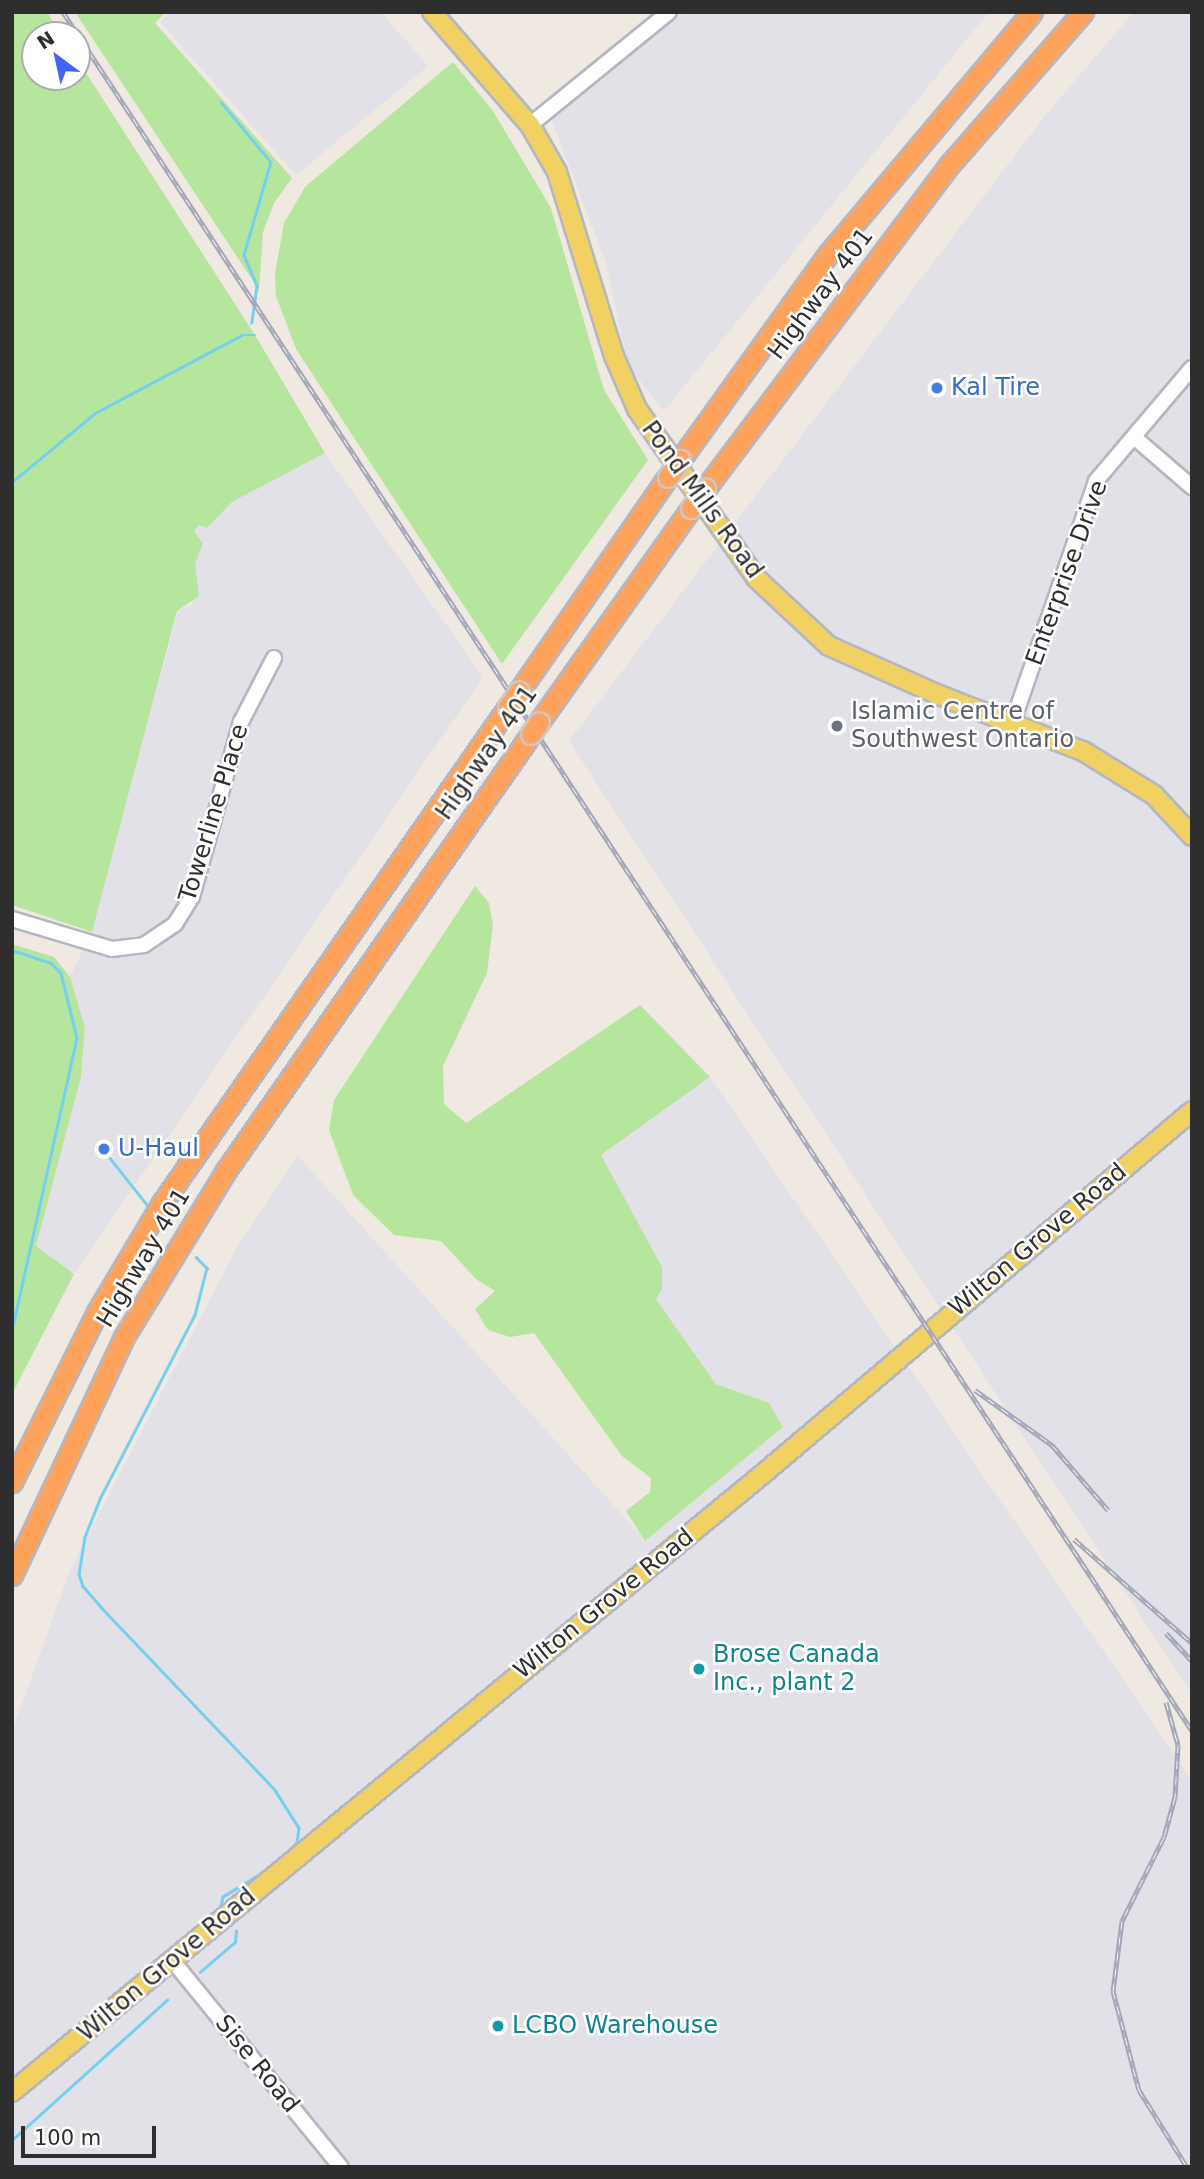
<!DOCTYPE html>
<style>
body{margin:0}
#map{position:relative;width:1204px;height:2179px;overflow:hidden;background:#efe9e1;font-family:"DejaVu Sans",sans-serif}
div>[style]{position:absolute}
.industrial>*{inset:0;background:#e3e1e8}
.green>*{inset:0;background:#b6e59e}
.stream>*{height:2.5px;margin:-1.25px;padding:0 1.25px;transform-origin:1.25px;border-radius:1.25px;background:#75cff0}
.roads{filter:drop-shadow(2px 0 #b4b7c1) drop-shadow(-2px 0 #b4b7c1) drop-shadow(0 2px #b4b7c1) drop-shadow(0 -2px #b4b7c1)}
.minor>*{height:14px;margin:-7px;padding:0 7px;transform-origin:7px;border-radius:7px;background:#fff}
.major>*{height:18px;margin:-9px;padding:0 9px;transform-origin:9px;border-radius:9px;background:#f2d163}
.highway>*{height:19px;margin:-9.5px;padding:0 9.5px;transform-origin:9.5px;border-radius:9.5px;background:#ffa35c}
.rail>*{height:5px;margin-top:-2.5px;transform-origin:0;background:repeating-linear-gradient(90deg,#fff 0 8px,#a3a6b8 0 16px);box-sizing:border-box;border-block:2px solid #a3a6b8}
.bridges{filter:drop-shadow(2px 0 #c9c9c9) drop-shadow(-2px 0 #c9c9c9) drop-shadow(0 2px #c9c9c9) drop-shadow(0 -2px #c9c9c9)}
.highway-bridge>*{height:19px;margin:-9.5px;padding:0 9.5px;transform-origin:9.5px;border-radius:9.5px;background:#ffa35c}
.dots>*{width:19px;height:19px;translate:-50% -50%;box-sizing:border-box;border:4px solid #fff;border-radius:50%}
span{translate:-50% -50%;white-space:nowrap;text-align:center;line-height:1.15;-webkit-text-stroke:5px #fff;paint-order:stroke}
.street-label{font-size:24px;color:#2e2e2e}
.shop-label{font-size:24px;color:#366cbe}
.left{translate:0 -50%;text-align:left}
.worship-label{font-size:24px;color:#5b616d}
.culture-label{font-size:24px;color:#0d838f}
.frame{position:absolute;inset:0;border:14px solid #2e2e2e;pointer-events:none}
.north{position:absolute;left:21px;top:21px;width:70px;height:70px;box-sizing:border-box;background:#fff;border:2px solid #ababab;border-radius:50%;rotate:327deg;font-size:19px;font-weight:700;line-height:28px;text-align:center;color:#2e2e2e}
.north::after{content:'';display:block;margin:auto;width:24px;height:32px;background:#4264fb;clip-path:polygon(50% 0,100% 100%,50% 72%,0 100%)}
.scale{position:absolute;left:21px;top:2126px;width:135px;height:32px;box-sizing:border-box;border:4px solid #2e2e2e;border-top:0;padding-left:9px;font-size:21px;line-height:24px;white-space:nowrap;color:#2e2e2e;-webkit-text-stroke:5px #fff;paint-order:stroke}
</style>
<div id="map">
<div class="industrial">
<i style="clip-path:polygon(170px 12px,381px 12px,428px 66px,296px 175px,160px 22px)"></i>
<i style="clip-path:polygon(684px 12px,989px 12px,664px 411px,627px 364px,606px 263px,551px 118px)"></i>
<i style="clip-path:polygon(1134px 12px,1192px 12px,1192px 1694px,569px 741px,1044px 117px)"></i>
<i style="clip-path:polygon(325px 453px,483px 677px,74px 1274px,36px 1246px,81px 1077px,85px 1027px,70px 977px,92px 931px,178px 611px,193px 604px,195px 564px,203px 544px,194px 531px,199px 525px,208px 528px,232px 502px)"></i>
<i style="clip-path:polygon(710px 1077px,1192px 1780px,1192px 2167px,12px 2167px,12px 1732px,70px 1570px,235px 1251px,298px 1156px,646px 1541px,769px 1403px,716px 1384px,669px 1318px,656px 1299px,662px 1267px,600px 1155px)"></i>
</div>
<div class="green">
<i style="clip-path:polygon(12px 12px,47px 12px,61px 35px,35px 35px,35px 77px,77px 77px,77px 59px,255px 335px,325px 453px,232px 502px,207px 528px,199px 525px,194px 531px,203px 544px,195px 564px,199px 596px,177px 611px,92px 932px,12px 905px)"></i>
<i style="clip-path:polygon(75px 12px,166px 12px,155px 23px,292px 178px,274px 203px,263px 232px,259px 290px)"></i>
<i style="clip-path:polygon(453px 62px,493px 111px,551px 208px,604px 390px,648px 460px,502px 664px,296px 349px,276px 296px,275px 273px,284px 223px,305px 187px)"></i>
<i style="clip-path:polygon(475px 886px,489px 903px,493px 925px,487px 973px,443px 1066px,444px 1104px,466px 1123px,640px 1005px,710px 1077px,601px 1155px,662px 1267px,662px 1289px,656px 1299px,669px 1318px,716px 1384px,769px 1403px,783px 1427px,645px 1541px,626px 1511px,650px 1492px,651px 1478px,622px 1456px,534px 1333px,510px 1337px,488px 1330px,475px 1309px,495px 1291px,476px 1279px,441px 1241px,394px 1235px,353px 1195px,329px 1130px,334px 1100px)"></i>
<i style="clip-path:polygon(12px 944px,54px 957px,70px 977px,85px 1027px,81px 1077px,36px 1246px,74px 1274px,12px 1394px)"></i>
</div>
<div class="stream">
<i style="left:221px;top:102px;width:78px;rotate:50.2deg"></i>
<i style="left:271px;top:162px;width:97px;rotate:106.2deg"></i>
<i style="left:244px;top:255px;width:34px;rotate:67deg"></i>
<i style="left:257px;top:286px;width:37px;rotate:98deg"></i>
<i style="left:12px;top:482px;width:108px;rotate:-39.7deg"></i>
<i style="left:95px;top:413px;width:166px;rotate:-28deg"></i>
<i style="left:242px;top:335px;width:13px"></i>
<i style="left:12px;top:950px;width:41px;rotate:18.4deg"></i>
<i style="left:51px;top:963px;width:14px;rotate:45deg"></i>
<i style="left:61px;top:973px;width:67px;rotate:76.2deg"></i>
<i style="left:77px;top:1038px;width:299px;rotate:102.5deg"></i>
<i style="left:110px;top:1158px;width:61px;rotate:51.6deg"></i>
<i style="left:196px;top:1257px;width:16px;rotate:45deg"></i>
<i style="left:207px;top:1268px;width:49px;rotate:104.3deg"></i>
<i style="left:195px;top:1315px;width:205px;rotate:117.3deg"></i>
<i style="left:101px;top:1497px;width:43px;rotate:111.8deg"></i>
<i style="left:85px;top:1537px;width:37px;rotate:99deg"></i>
<i style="left:79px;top:1574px;width:13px;rotate:72deg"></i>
<i style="left:83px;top:1586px;width:28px;rotate:49deg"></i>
<i style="left:101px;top:1607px;width:253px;rotate:46.4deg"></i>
<i style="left:275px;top:1790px;width:45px;rotate:57.7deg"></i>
<i style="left:299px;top:1828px;width:15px;rotate:98deg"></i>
<i style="left:297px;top:1843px;width:38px;rotate:137deg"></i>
<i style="left:269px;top:1869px;width:54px;rotate:148.7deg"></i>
<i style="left:223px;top:1897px;width:14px;rotate:102deg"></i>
<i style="left:200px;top:1972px;width:46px;rotate:-40.6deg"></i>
<i style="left:235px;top:1942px;width:11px;rotate:-85deg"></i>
<i style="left:12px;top:2140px;width:209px;rotate:-42.1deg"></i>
</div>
<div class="roads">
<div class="minor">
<i style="left:530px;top:125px;width:179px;rotate:-39.1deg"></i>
<i style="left:1134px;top:437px;width:77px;rotate:40.8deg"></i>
<i style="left:1012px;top:724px;width:257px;rotate:-70.9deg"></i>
<i style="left:1096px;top:481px;width:148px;rotate:-49.7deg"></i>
<i style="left:12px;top:919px;width:104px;rotate:16.7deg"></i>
<i style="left:112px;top:949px;width:32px;rotate:-7deg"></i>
<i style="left:144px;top:945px;width:37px;rotate:-34deg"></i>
<i style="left:175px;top:924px;width:32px;rotate:-58deg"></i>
<i style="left:192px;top:897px;width:182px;rotate:-74.4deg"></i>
<i style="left:241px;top:722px;width:72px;rotate:-62.7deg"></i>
<i style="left:172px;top:1960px;width:267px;rotate:50.8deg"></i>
</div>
<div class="major">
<i style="left:432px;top:12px;width:150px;rotate:49.1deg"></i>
<i style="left:530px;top:125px;width:54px;rotate:60.1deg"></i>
<i style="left:557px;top:172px;width:193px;rotate:72.8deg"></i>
<i style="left:614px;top:356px;width:58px;rotate:66.5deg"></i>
<i style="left:637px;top:409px;width:207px;rotate:54.8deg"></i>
<i style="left:756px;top:578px;width:100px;rotate:43deg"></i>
<i style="left:829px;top:646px;width:120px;rotate:24deg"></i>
<i style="left:939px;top:695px;width:155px;rotate:21.3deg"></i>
<i style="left:1083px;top:751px;width:84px;rotate:31.8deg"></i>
<i style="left:1154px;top:795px;width:56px;rotate:47.2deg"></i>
<i style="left:12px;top:2092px;width:966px;rotate:-39.46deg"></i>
<i style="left:758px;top:1478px;width:568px;rotate:-40.22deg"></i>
</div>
<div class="highway">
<i style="left:680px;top:460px;width:255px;rotate:-54.3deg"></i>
<i style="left:829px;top:253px;width:315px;rotate:-49.9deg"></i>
<i style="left:705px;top:489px;width:407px;rotate:-53deg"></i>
<i style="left:950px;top:164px;width:202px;rotate:-48.8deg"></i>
<i style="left:519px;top:691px;width:261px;rotate:-55.2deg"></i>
<i style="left:539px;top:722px;width:262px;rotate:-54.6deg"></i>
<i style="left:12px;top:1482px;width:190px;rotate:-63.4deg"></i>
<i style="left:97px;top:1312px;width:127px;rotate:-59.2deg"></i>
<i style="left:162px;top:1203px;width:605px;rotate:-55.1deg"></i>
<i style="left:12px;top:1575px;width:263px;rotate:-64.8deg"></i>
<i style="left:124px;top:1337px;width:193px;rotate:-58.5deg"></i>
<i style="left:225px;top:1172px;width:534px;rotate:-55.06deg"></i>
</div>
</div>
<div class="rail">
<i style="left:63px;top:12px;width:2057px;rotate:56.7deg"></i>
<i style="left:975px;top:1390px;width:95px;rotate:35.5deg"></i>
<i style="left:1052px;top:1445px;width:86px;rotate:49.3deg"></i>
<i style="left:1074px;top:1539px;width:157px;rotate:41.4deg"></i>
<i style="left:1166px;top:1633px;width:38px;rotate:47deg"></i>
<i style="left:1166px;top:1702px;width:45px;rotate:74.4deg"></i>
<i style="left:1178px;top:1745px;width:52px;rotate:93.3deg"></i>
<i style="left:1175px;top:1797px;width:41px;rotate:105.4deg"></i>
<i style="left:1164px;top:1837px;width:94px;rotate:116.6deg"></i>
<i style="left:1122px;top:1921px;width:71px;rotate:97.3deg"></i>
<i style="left:1113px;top:1991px;width:102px;rotate:75.3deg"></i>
<i style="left:1139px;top:2090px;width:91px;rotate:58.1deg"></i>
</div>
<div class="bridges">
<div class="highway-bridge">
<i style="left:668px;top:477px;width:21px;rotate:-55deg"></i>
<i style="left:691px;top:508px;width:24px;rotate:-54deg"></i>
<i style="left:508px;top:707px;width:19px;rotate:-55deg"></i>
<i style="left:531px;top:734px;width:14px;rotate:-56deg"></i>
</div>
</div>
<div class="dots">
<i style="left:937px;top:388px;background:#3f7fe0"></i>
<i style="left:837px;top:726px;background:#6b7280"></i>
<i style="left:104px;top:1149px;background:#3f7fe0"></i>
<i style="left:699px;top:1669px;background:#0f9aa8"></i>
<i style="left:498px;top:2026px;background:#0f9aa8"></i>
</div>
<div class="street-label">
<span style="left:821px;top:294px;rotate:-53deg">Highway 401</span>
<span style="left:702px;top:500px;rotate:54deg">Pond Mills Road</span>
<span style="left:1067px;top:573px;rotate:-70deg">Enterprise Drive</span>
<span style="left:487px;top:753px;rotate:-55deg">Highway 401</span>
<span style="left:214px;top:813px;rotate:-73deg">Towerline Place</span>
<span style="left:1038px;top:1240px;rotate:-40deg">Wilton Grove Road</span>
<span style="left:144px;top:1258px;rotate:-59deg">Highway 401</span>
<span style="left:604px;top:1604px;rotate:-39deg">Wilton Grove Road</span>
<span style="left:167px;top:1965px;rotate:-40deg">Wilton Grove Road</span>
<span style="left:257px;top:2064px;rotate:51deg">Sise Road</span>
</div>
<div class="shop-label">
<span class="left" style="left:951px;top:388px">Kal Tire</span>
<span class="left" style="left:118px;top:1149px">U-Haul</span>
</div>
<div class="worship-label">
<span class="left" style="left:851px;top:726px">Islamic Centre of<br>Southwest Ontario</span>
</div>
<div class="culture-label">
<span class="left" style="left:713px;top:1669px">Brose Canada<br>Inc., plant 2</span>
<span class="left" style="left:512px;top:2026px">LCBO Warehouse</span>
</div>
<div class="frame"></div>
<div class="north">N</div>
<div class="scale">100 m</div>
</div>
